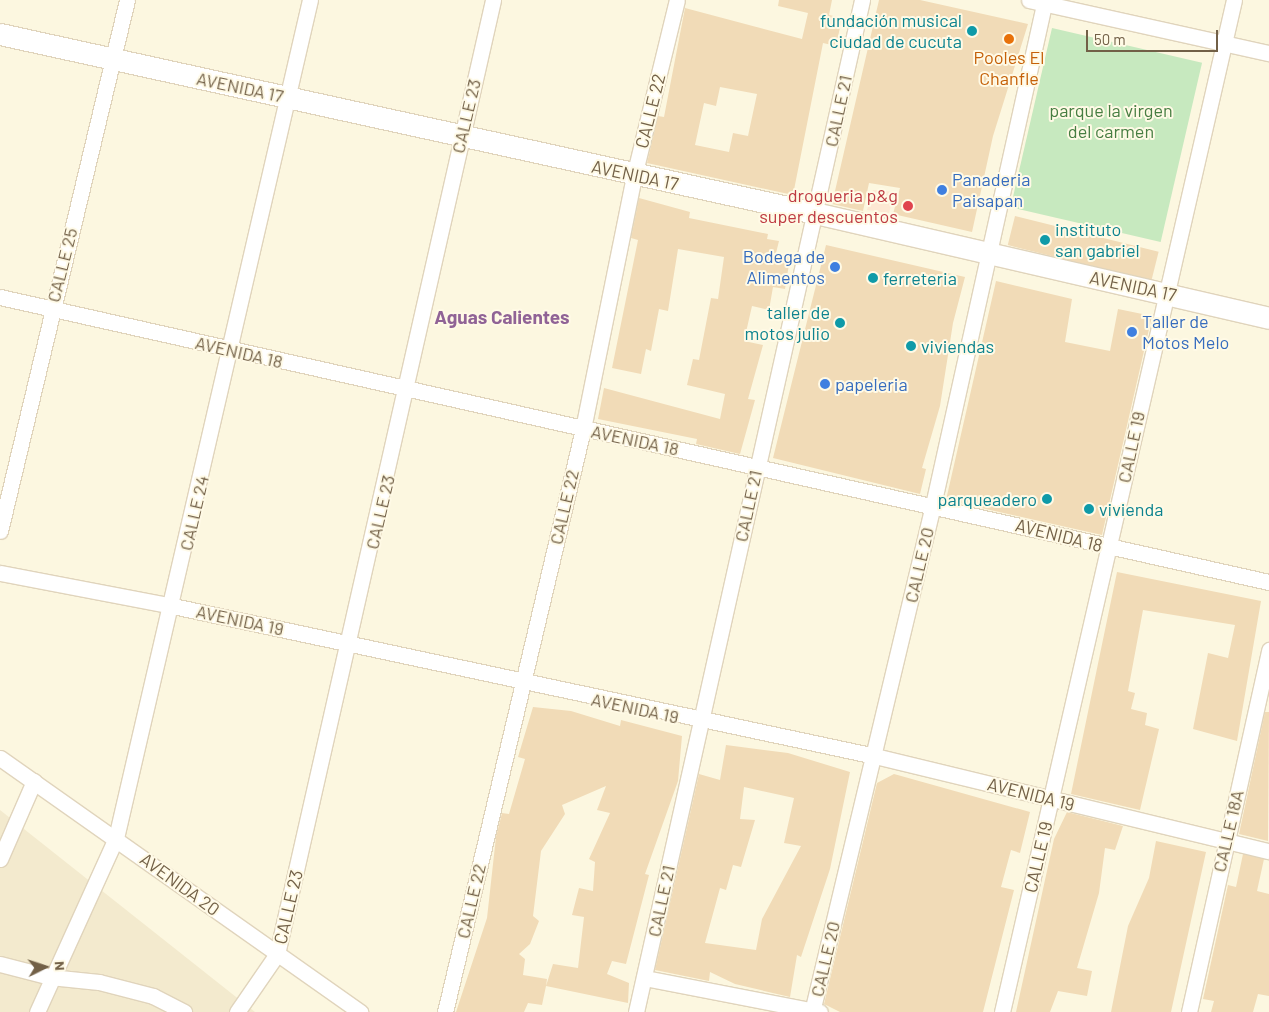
<!DOCTYPE html>
<meta charset="utf-8">
<style>
body{margin:0}
#map{position:relative;width:1269px;height:1012px;overflow:hidden;background:#fcf7e0;font-family:Barlow,sans-serif}
div>[style]{position:absolute}
.residential>*{inset:0;background:#f3eace}
.commercial>*{inset:0;background:#fde8d3}
.green>*{inset:0;background:#c7e9bf;transform-origin:0 0}
.building>*{inset:0;background:#f1dbb7;transform-origin:0 0}
.roads{filter:drop-shadow(1px 0 #e0d4bc) drop-shadow(-1px 0 #e0d4bc) drop-shadow(0 1px #e0d4bc) drop-shadow(0 -1px #e0d4bc)}
.street>*{height:15px;margin:-7.5px;padding:0 7.5px;transform-origin:7.5px;border-radius:7.5px;background:#fff}
.secondary>*{height:21px;margin:-10.5px;padding:0 10.5px;transform-origin:10.5px;border-radius:10.5px;background:#fff}
.dots>*{width:14px;height:14px;translate:-50% -50%;box-sizing:border-box;border:2px solid #fffae6;border-radius:50%}
span{translate:-50% -50%;white-space:nowrap;text-align:center;line-height:1.15;-webkit-text-stroke:4px #fffae6;paint-order:stroke}
.culture-label{font-size:18px;color:#0d838f}
.right{translate:-100% -50%;text-align:right}
.left{translate:0 -50%;text-align:left}
.food-label{font-size:18px;color:#c56008}
.street-label{font-size:18px;color:#726047}
.park-label{font-size:18px;color:#477e42}
.shop-label{font-size:18px;color:#366cbe}
.health-label{font-size:18px;color:#be3a42}
.neighbourhood-label{font-size:19px;color:#906396;font-weight:700}
.north{position:absolute;left:20px;top:942px;width:50px;height:50px;-webkit-text-stroke:4px #fffae6;paint-order:stroke;rotate:86deg;font-size:14px;font-weight:700;line-height:20px;text-align:center;color:#726047}
.north::after{content:'';display:block;margin:auto;width:18px;height:22px;background:#726047;clip-path:polygon(50% 0,100% 100%,50% 72%,0 100%)}
.scale{position:absolute;left:1086px;top:30px;width:132px;height:22px;box-sizing:border-box;border:2px solid #726047;border-top:0;padding-left:6px;font-size:15px;line-height:18px;white-space:nowrap;color:#726047;-webkit-text-stroke:4px #fffae6;paint-order:stroke}
</style>
<div id="map">
<div class="residential">
<i style="clip-path:polygon(0 810px,255px 1012px,0 1012px)"></i>
</div>
<div class="commercial">
<i style="clip-path:polygon(873px 190px,895px 192px,889px 213px,867px 210px)"></i>
</div>
<div class="green">
<i style="left:1052px;top:28px;width:154px;height:184px;rotate:13deg"></i>
</div>
<div class="building">
<i style="clip-path:polygon(evenodd,779px 0,832px 0,829px 15px,842px 18px,836px 46px,823px 43px,793px 195px,647px 163px,658px 116px,664px 117px,685px 8px,802px 39px,808px 13px,778px 6px,779px 0,720px 87px,757px 94px,748px 136px,733px 133px,729px 152px,695px 145px,704px 103px,716px 106px,720px 87px)"></i>
<i style="clip-path:polygon(879px 0,920px 0,1028px 24px,993px 136px,972px 232px,893px 214px,900px 188px,869px 183px,863px 211px,832px 204px)"></i>
<i style="clip-path:polygon(639px 198px,690px 212px,689px 218px,768px 234px,767px 239px,779px 241px,776px 253px,790px 258px,785px 289px,773px 287px,769px 310px,752px 306px,744px 341px,763px 345px,748px 399px,755px 400px,740px 454px,696px 444px,697px 439px,598px 419px,604px 388px,720px 419px,725px 394px,687px 385px,693px 359px,699px 360px,711px 298px,718px 299px,724px 257px,678px 249px,668px 311px,659px 309px,651px 351px,646px 349px,641px 374px,612px 368px,638px 240px,631px 238px)"></i>
<i style="left:1015px;top:216px;width:148px;height:30px;rotate:14deg"></i>
<i style="clip-path:polygon(826px 245px,965px 277px,953px 323px,940px 406px,922px 468px,926px 469px,920px 494px,773px 458px)"></i>
<i style="clip-path:polygon(996px 281px,1072px 299px,1065px 342px,1110px 351px,1118px 309px,1152px 316px,1102px 535px,946px 500px)"></i>
<i style="clip-path:polygon(1117px 572px,1261px 601px,1237px 741px,1193px 729px,1208px 653px,1228px 658px,1235px 625px,1143px 610px,1128px 691px,1135px 693px,1131px 709px,1147px 713px,1145px 725px,1159px 729px,1140px 810px,1071px 794px)"></i>
<i style="clip-path:polygon(evenodd,533px 707px,571px 711px,620px 726px,621px 720px,682px 736px,678px 781px,645px 874px,649px 875px,626px 964px,612px 961px,607px 974px,629px 983px,628px 1003px,546px 986px,542px 1005px,528px 1003px,524px 1012px,456px 1012px,487px 918px,496px 837px,502px 813px,509px 814px,525px 759px,518px 757px,533px 707px,606px 786px,597px 810px,610px 813px,589px 859px,595px 862px,593px 891px,579px 888px,572px 915px,584px 917px,578px 968px,553px 964px,546px 986px,547px 979px,523px 975px,525px 959px,519px 954px,530px 944px,539px 921px,533px 916px,541px 851px,565px 814px,562px 805px,606px 786px)"></i>
<i style="clip-path:polygon(1265px 712px,1269px 712px,1268px 841px,1239px 834px)"></i>
<i style="clip-path:polygon(evenodd,726px 745px,788px 753px,850px 772px,830px 869px,801px 957px,797px 955px,790px 997px,735px 984px,710px 972px,709px 981px,655px 970px,699px 774px,720px 780px,726px 745px,744px 787px,794px 798px,784px 843px,801px 846px,762px 919px,756px 950px,705px 943px,720px 888px,726px 890px,733px 865px,741px 867px,755px 820px,740px 819px,744px 787px)"></i>
<i style="clip-path:polygon(894px 774px,1030px 812px,1020px 853px,1011px 850px,1001px 887px,1014px 890px,983px 1012px,840px 1012px,824px 1004px,877px 783px)"></i>
<i style="clip-path:polygon(1067px 812px,1123px 826px,1115px 850px,1105px 848px,1099px 893px,1077px 968px,1092px 971px,1087px 996px,1058px 991px,1050px 1012px,1016px 1012px,1054px 839px)"></i>
<i style="clip-path:polygon(1156px 841px,1206px 852px,1171px 1012px,1111px 1012px,1128px 926px,1149px 878px)"></i>
<i style="clip-path:polygon(1243px 854px,1264px 859px,1257px 891px,1269px 894px,1269px 996px,1258px 994px,1253px 1012px,1211px 1012px,1214px 1001px,1203px 999px,1228px 885px,1236px 887px)"></i>
</div>
<div class="roads">
<div class="street">
<i style="left:1029px;top:0;width:246px;rotate:12.5deg"></i>
<i style="left:0;top:297px;width:1301px;rotate:12.66deg"></i>
<i style="left:0;top:531px;width:546px;rotate:-76.55deg"></i>
<i style="left:0;top:573px;width:176px;rotate:10.8deg"></i>
<i style="left:173px;top:606px;width:718px;rotate:12.06deg"></i>
<i style="left:875px;top:756px;width:405px;rotate:13.6deg"></i>
<i style="left:0;top:758px;width:441px;rotate:35.2deg"></i>
<i style="left:0;top:859px;width:85px;rotate:-66.4deg"></i>
<i style="left:0;top:964px;width:52px;rotate:14.6deg"></i>
<i style="left:50px;top:977px;width:49px;rotate:5.8deg"></i>
<i style="left:99px;top:982px;width:56px;rotate:14.5deg"></i>
<i style="left:153px;top:996px;width:35px;rotate:27deg"></i>
<i style="left:645px;top:978px;width:178px;rotate:11deg"></i>
<i style="left:37px;top:1012px;width:191px;rotate:-65.6deg"></i>
<i style="left:116px;top:838px;width:860px;rotate:-76.97deg"></i>
<i style="left:237px;top:1012px;width:70px;rotate:-55.4deg"></i>
<i style="left:277px;top:954px;width:978px;rotate:-77.24deg"></i>
<i style="left:445px;top:1012px;width:599px;rotate:-76.68deg"></i>
<i style="left:583px;top:429px;width:258px;rotate:-78.6deg"></i>
<i style="left:634px;top:176px;width:181px;rotate:-76.3deg"></i>
<i style="left:636px;top:1012px;width:1037px;rotate:-77.41deg"></i>
<i style="left:812px;top:1012px;width:521px;rotate:-76.58deg"></i>
<i style="left:933px;top:505px;width:517px;rotate:-77.5deg"></i>
<i style="left:1002px;top:1012px;width:1038px;rotate:-77.09deg"></i>
<i style="left:1189px;top:1012px;width:371px;rotate:-77.5deg"></i>
</div>
<div class="secondary">
<i style="left:0;top:34px;width:834px;rotate:12.39deg"></i>
<i style="left:815px;top:213px;width:466px;rotate:13deg"></i>
</div>
</div>
<div class="dots">
<i style="left:972px;top:31px;background:#0f9aa8"></i>
<i style="left:1009px;top:39px;background:#e8710a"></i>
<i style="left:942px;top:190px;background:#3f7fe0"></i>
<i style="left:908px;top:206px;background:#e0444e"></i>
<i style="left:1045px;top:240px;background:#0f9aa8"></i>
<i style="left:835px;top:267px;background:#3f7fe0"></i>
<i style="left:873px;top:278px;background:#0f9aa8"></i>
<i style="left:840px;top:323px;background:#0f9aa8"></i>
<i style="left:1132px;top:332px;background:#3f7fe0"></i>
<i style="left:911px;top:346px;background:#0f9aa8"></i>
<i style="left:825px;top:384px;background:#3f7fe0"></i>
<i style="left:1047px;top:499px;background:#0f9aa8"></i>
<i style="left:1089px;top:509px;background:#0f9aa8"></i>
</div>
<div class="culture-label">
<span class="right" style="left:962px;top:31px">fundación musical<br>ciudad de cucuta</span>
<span class="left" style="left:1055px;top:240px">instituto<br>san gabriel</span>
<span class="left" style="left:883px;top:278px">ferreteria</span>
<span class="right" style="left:830px;top:323px">taller de<br>motos julio</span>
<span class="left" style="left:921px;top:346px">viviendas</span>
<span class="right" style="left:1037px;top:499px">parqueadero</span>
<span class="left" style="left:1099px;top:509px">vivienda</span>
</div>
<div class="food-label">
<span style="left:1009px;top:68px">Pooles El<br>Chanfle</span>
</div>
<div class="street-label">
<span style="left:240px;top:87px;rotate:12deg">AVENIDA 17</span>
<span style="left:650px;top:111px;rotate:-76deg">CALLE 22</span>
<span style="left:838px;top:111px;rotate:-78deg">CALLE 21</span>
<span style="left:466px;top:116px;rotate:-77deg">CALLE 23</span>
<span style="left:635px;top:175px;rotate:12deg">AVENIDA 17</span>
<span style="left:62px;top:265px;rotate:-76deg">CALLE 25</span>
<span style="left:1133px;top:286px;rotate:12deg">AVENIDA 17</span>
<span style="left:239px;top:352px;rotate:13deg">AVENIDA 18</span>
<span style="left:635px;top:440px;rotate:12deg">AVENIDA 18</span>
<span style="left:1131px;top:447px;rotate:-78deg">CALLE 19</span>
<span style="left:748px;top:506px;rotate:-78deg">CALLE 21</span>
<span style="left:564px;top:507px;rotate:-77deg">CALLE 22</span>
<span style="left:380px;top:512px;rotate:-77deg">CALLE 23</span>
<span style="left:194px;top:513px;rotate:-77deg">CALLE 24</span>
<span style="left:1059px;top:535px;rotate:14deg">AVENIDA 18</span>
<span style="left:919px;top:565px;rotate:-77deg">CALLE 20</span>
<span style="left:240px;top:620px;rotate:12deg">AVENIDA 19</span>
<span style="left:635px;top:708px;rotate:12deg">AVENIDA 19</span>
<span style="left:1031px;top:794px;rotate:14deg">AVENIDA 19</span>
<span style="left:1228px;top:831px;rotate:-77deg">CALLE 18A</span>
<span style="left:1038px;top:857px;rotate:-77deg">CALLE 19</span>
<span style="left:180px;top:884px;rotate:36deg">AVENIDA 20</span>
<span style="left:471px;top:901px;rotate:-77deg">CALLE 22</span>
<span style="left:661px;top:901px;rotate:-78deg">CALLE 21</span>
<span style="left:288px;top:907px;rotate:-77deg">CALLE 23</span>
<span style="left:825px;top:959px;rotate:-77deg">CALLE 20</span>
</div>
<div class="park-label">
<span style="left:1111px;top:121px">parque la virgen<br>del carmen</span>
</div>
<div class="shop-label">
<span class="left" style="left:952px;top:190px">Panaderia<br>Paisapan</span>
<span class="right" style="left:825px;top:267px">Bodega de<br>Alimentos</span>
<span class="left" style="left:1142px;top:332px">Taller de<br>Motos Melo</span>
<span class="left" style="left:835px;top:384px">papeleria</span>
</div>
<div class="health-label">
<span class="right" style="left:898px;top:206px">drogueria p&amp;g<br>super descuentos</span>
</div>
<div class="neighbourhood-label">
<span style="left:502px;top:317px">Aguas Calientes</span>
</div>
<div class="north">N</div>
<div class="scale">50 m</div>
</div>
